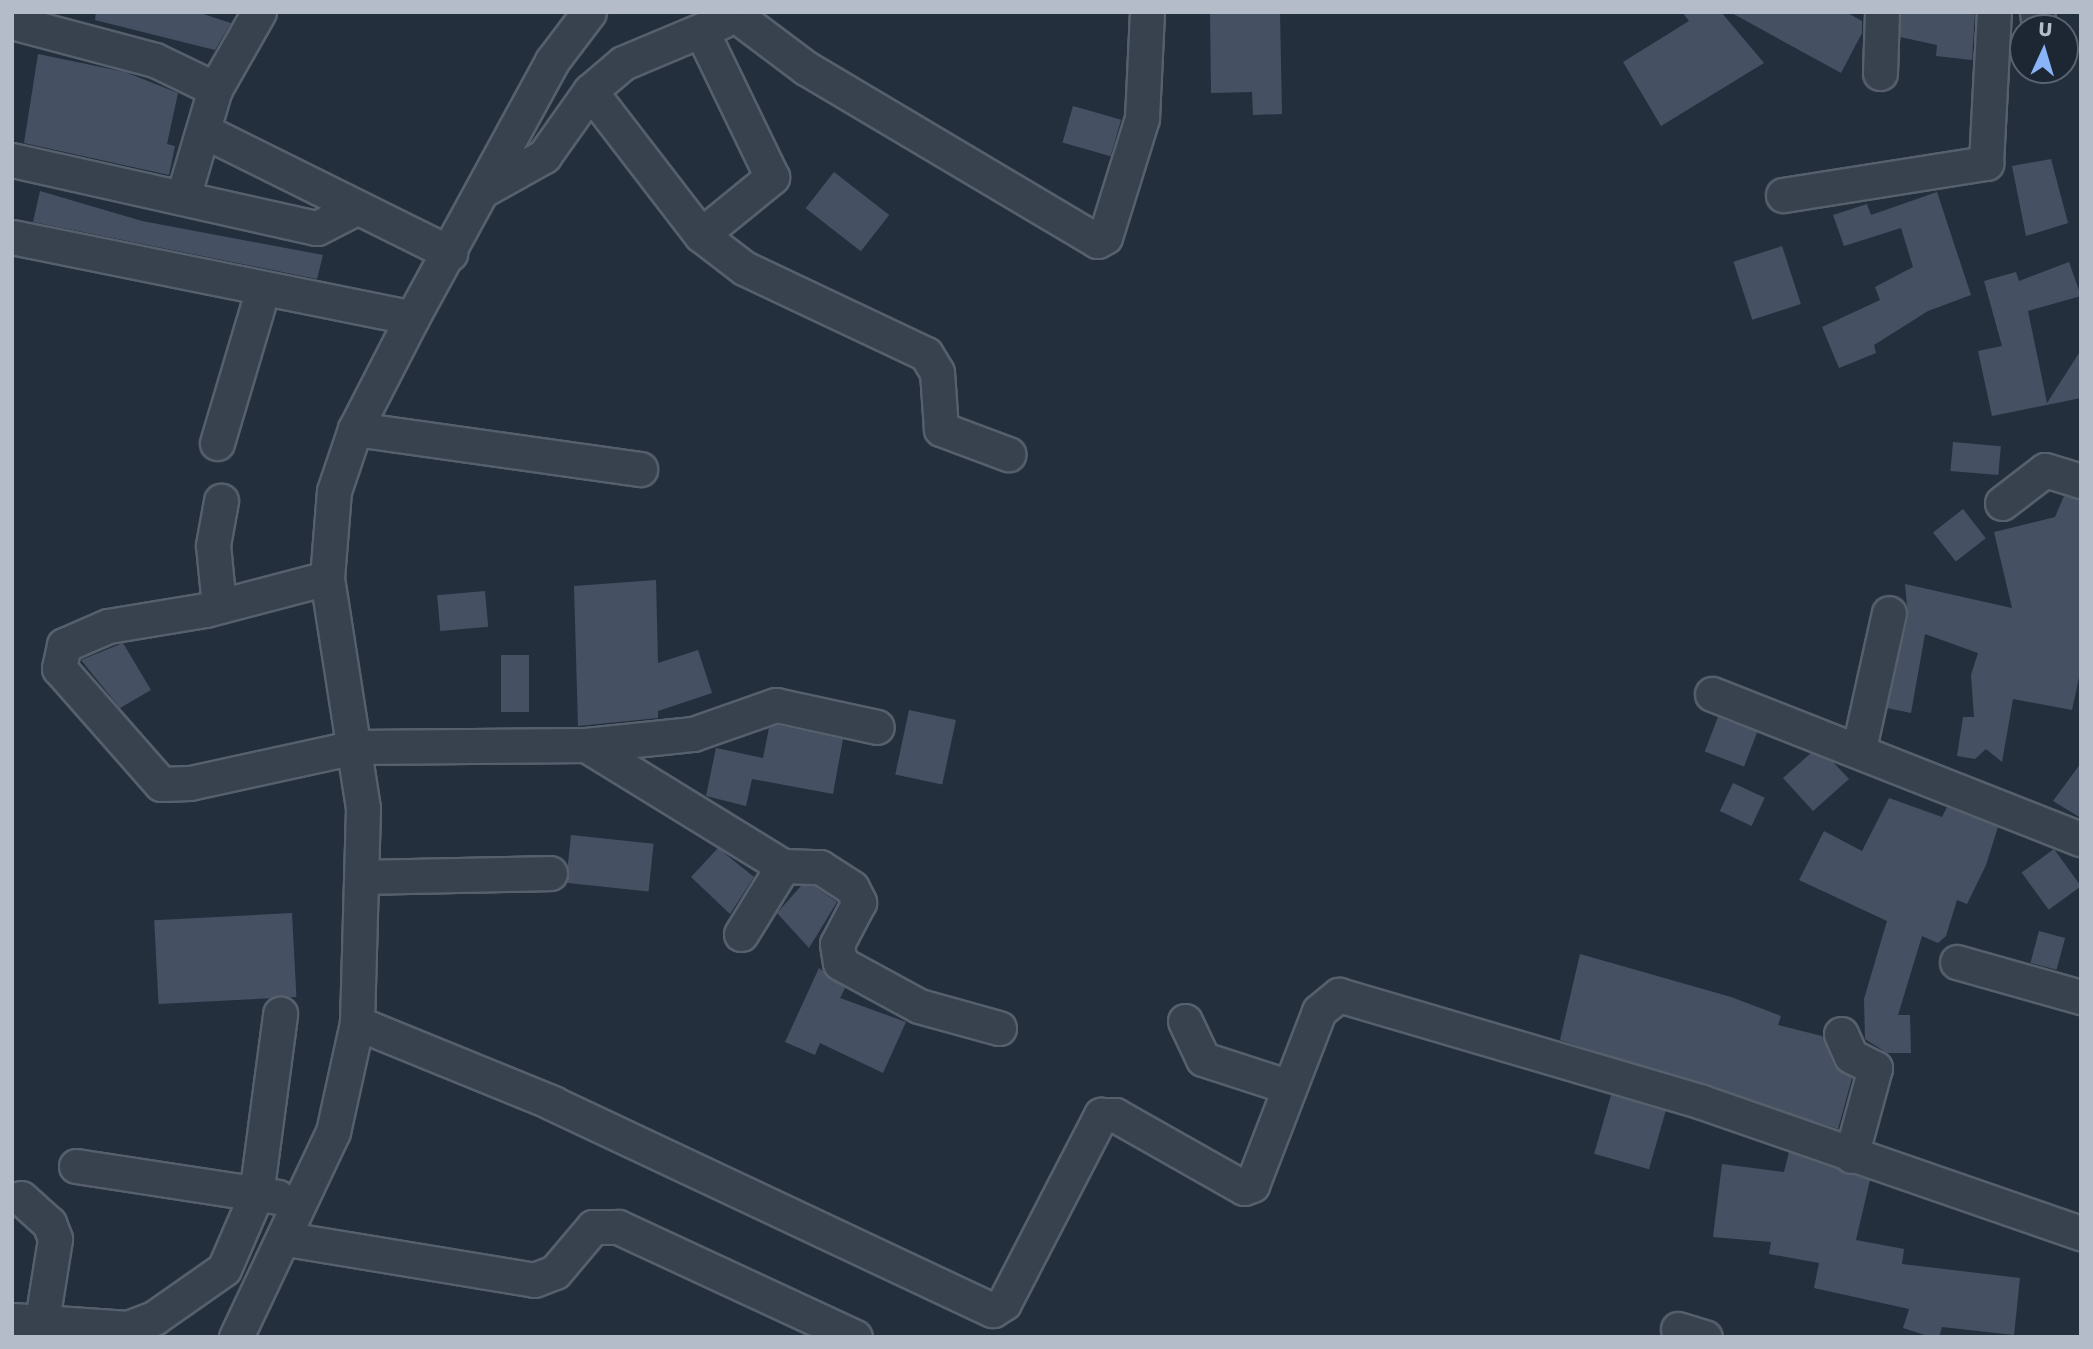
<!DOCTYPE html>
<style>
body{margin:0}
#map{position:relative;width:2093px;height:1349px;overflow:hidden;background:#242f3e;font-family:Rubik,sans-serif}
div>[style]{position:absolute}
.building>*{inset:0;background:#455162;transform-origin:0 0}
.roads{filter:drop-shadow(2px 0 #565f6c) drop-shadow(-2px 0 #565f6c) drop-shadow(0 2px #565f6c) drop-shadow(0 -2px #565f6c)}
.minor>*{height:33px;margin:-16.5px;padding:0 16.5px;transform-origin:16.5px;border-radius:16.5px;background:#38414e}
span{translate:-50% -50%;white-space:nowrap;text-align:center;line-height:1.15;-webkit-text-stroke:7px #1d2633;paint-order:stroke}
.frame{position:absolute;inset:0;border:14px solid #b4bcc9;pointer-events:none}
.north{position:absolute;left:2009px;top:14px;width:70px;height:70px;box-sizing:border-box;background:#1d2633;border:2px solid #59626f;border-radius:50%;rotate:4deg;font-size:19px;font-weight:700;line-height:28px;text-align:center;color:#b4bcc9}
.north::after{content:'';display:block;margin:auto;width:24px;height:32px;background:#8ab4f8;clip-path:polygon(50% 0,100% 100%,50% 72%,0 100%)}
</style>
<div id="map">
<div class="building">
<i style="clip-path:polygon(96px 12px,197px 12px,231px 23px,215px 50px,95px 20px)"></i>
<i style="clip-path:polygon(1210px 12px,1280px 12px,1282px 114px,1253px 115px,1252px 92px,1211px 93px)"></i>
<i style="clip-path:polygon(1682px 12px,1721px 12px,1764px 63px,1661px 126px,1623px 62px,1689px 21px)"></i>
<i style="clip-path:polygon(1730px 12px,1846px 12px,1862px 21px,1862px 33px,1841px 73px)"></i>
<i style="clip-path:polygon(1901px 12px,1975px 12px,1972px 60px,1936px 56px,1937px 45px,1900px 37px)"></i>
<i style="clip-path:polygon(38px 54px,125px 72px,178px 93px,167px 144px,175px 146px,169px 175px,24px 143px)"></i>
<i style="left:1073px;top:106px;width:50px;height:38px;rotate:16deg"></i>
<i style="clip-path:polygon(2051px 159px,2068px 223px,2026px 236px,2012px 166px)"></i>
<i style="left:834px;top:172px;width:70px;height:46px;rotate:38deg"></i>
<i style="clip-path:polygon(40px 191px,142px 221px,323px 255px,317px 279px,33px 222px)"></i>
<i style="clip-path:polygon(1937px 192px,1971px 295px,1928px 311px,1874px 345px,1876px 353px,1839px 368px,1822px 327px,1880px 300px,1875px 287px,1913px 267px,1901px 228px,1844px 246px,1833px 215px,1867px 204px,1871px 215px)"></i>
<i style="left:1782px;top:246px;width:61px;height:51px;rotate:72deg"></i>
<i style="clip-path:polygon(2069px 262px,2081px 296px,2028px 311px,2047px 403px,2081px 350px,2081px 398px,1992px 416px,1978px 351px,2002px 346px,1984px 281px,2016px 272px,2019px 281px)"></i>
<i style="left:1953px;top:442px;width:48px;height:29px;rotate:5deg"></i>
<i style="clip-path:polygon(2064px 496px,2081px 500px,2081px 668px,2072px 710px,2013px 699px,2002px 762px,1986px 749px,1975px 759px,1957px 756px,1963px 717px,1974px 717px,1971px 675px,1978px 653px,1925px 634px,1911px 713px,1887px 708px,1908px 617px,1905px 584px,2012px 608px,1994px 532px,2055px 517px)"></i>
<i style="left:1963px;top:509px;width:37px;height:38px;rotate:52deg"></i>
<i style="clip-path:polygon(656px 580px,658px 663px,698px 650px,712px 693px,658px 711px,658px 718px,578px 726px,574px 586px)"></i>
<i style="left:485px;top:591px;width:36px;height:48px;rotate:85deg"></i>
<i style="clip-path:polygon(123px 643px,151px 690px,120px 708px,81px 660px)"></i>
<i style="left:501px;top:655px;width:28px;height:57px"></i>
<i style="left:909px;top:710px;width:48px;height:66px;rotate:12deg"></i>
<i style="left:1718px;top:717px;width:42px;height:37px;rotate:21deg"></i>
<i style="clip-path:polygon(777px 725px,843px 739px,833px 794px,752px 779px,746px 806px,706px 796px,716px 748px,763px 758px,769px 728px)"></i>
<i style="clip-path:polygon(1811px 753px,1833px 762px,1849px 779px,1813px 811px,1783px 778px)"></i>
<i style="clip-path:polygon(2081px 763px,2081px 818px,2053px 801px)"></i>
<i style="left:1733px;top:783px;width:35px;height:31px;rotate:25deg"></i>
<i style="clip-path:polygon(1889px 798px,1942px 817px,1947px 807px,1998px 827px,1986px 865px,1967px 904px,1957px 900px,1946px 936px,1938px 943px,1922px 936px,1898px 1015px,1910px 1015px,1911px 1053px,1887px 1053px,1865px 1039px,1864px 999px,1887px 921px,1799px 880px,1824px 831px,1862px 851px)"></i>
<i style="left:571px;top:835px;width:83px;height:48px;rotate:6deg"></i>
<i style="clip-path:polygon(718px 848px,754px 877px,730px 914px,691px 877px)"></i>
<i style="left:2054px;top:849px;width:46px;height:40px;rotate:54deg"></i>
<i style="clip-path:polygon(801px 886px,814px 886px,837px 902px,809px 948px,777px 913px)"></i>
<i style="left:292px;top:913px;width:84px;height:138px;rotate:87deg"></i>
<i style="left:2039px;top:931px;width:27px;height:33px;rotate:15deg"></i>
<i style="clip-path:polygon(1580px 954px,1731px 997px,1781px 1016px,1778px 1025px,1822px 1036px,1834px 1065px,1852px 1078px,1838px 1129px,1560px 1040px)"></i>
<i style="clip-path:polygon(819px 968px,845px 988px,840px 998px,906px 1022px,883px 1073px,820px 1043px,815px 1055px,785px 1042px)"></i>
<i style="left:1611px;top:1095px;width:57px;height:61px;rotate:16deg"></i>
<i style="clip-path:polygon(1789px 1152px,1870px 1180px,1856px 1240px,1904px 1249px,1902px 1264px,2020px 1278px,2014px 1335px,1942px 1327px,1939px 1337px,1931px 1337px,1903px 1328px,1909px 1309px,1814px 1288px,1819px 1263px,1769px 1254px,1771px 1242px,1713px 1237px,1722px 1164px,1784px 1172px)"></i>
</div>
<div class="roads">
<div class="minor">
<i style="left:2037px;top:12px;width:16px;rotate:83deg"></i>
<i style="left:734px;top:14px;width:90px;rotate:36.9deg"></i>
<i style="left:806px;top:68px;width:339px;rotate:30.7deg"></i>
<i style="left:1097px;top:241px;width:9px;rotate:-27deg"></i>
<i style="left:1105px;top:237px;width:125px;rotate:-72.7deg"></i>
<i style="left:1142px;top:118px;width:106px;rotate:-87.3deg"></i>
<i style="left:12px;top:22px;width:148px;rotate:14.9deg"></i>
<i style="left:155px;top:60px;width:67px;rotate:25.8deg"></i>
<i style="left:1880px;top:73px;width:61px;rotate:-88.1deg"></i>
<i style="left:590px;top:91px;width:43px;rotate:-40.3deg"></i>
<i style="left:623px;top:63px;width:108px;rotate:-22.8deg"></i>
<i style="left:204px;top:131px;width:275px;rotate:26.4deg"></i>
<i style="left:12px;top:160px;width:312px;rotate:12.6deg"></i>
<i style="left:317px;top:228px;width:42px;rotate:-27.2deg"></i>
<i style="left:485px;top:189px;width:68px;rotate:-29.2deg"></i>
<i style="left:544px;top:156px;width:80px;rotate:-54.7deg"></i>
<i style="left:590px;top:91px;width:182px;rotate:52.4deg"></i>
<i style="left:701px;top:235px;width:54px;rotate:37.5deg"></i>
<i style="left:744px;top:268px;width:201px;rotate:25.3deg"></i>
<i style="left:926px;top:354px;width:21px;rotate:59deg"></i>
<i style="left:937px;top:372px;width:57px;rotate:86deg"></i>
<i style="left:941px;top:429px;width:72px;rotate:20.5deg"></i>
<i style="left:1783px;top:195px;width:206px;rotate:-9deg"></i>
<i style="left:1986px;top:163px;width:151px;rotate:-87deg"></i>
<i style="left:183px;top:197px;width:113px;rotate:-73.5deg"></i>
<i style="left:215px;top:89px;width:89px;rotate:-60.3deg"></i>
<i style="left:701px;top:235px;width:92px;rotate:-39.2deg"></i>
<i style="left:772px;top:177px;width:161px;rotate:-115.8deg"></i>
<i style="left:12px;top:237px;width:408px;rotate:11.4deg"></i>
<i style="left:355px;top:429px;width:288px;rotate:8deg"></i>
<i style="left:217px;top:443px;width:161px;rotate:-73.4deg"></i>
<i style="left:2002px;top:503px;width:54px;rotate:-37.5deg"></i>
<i style="left:2045px;top:470px;width:38px;rotate:17deg"></i>
<i style="left:327px;top:578px;width:126px;rotate:165.3deg"></i>
<i style="left:205px;top:610px;width:98px;rotate:170.6deg"></i>
<i style="left:108px;top:626px;width:48px;rotate:156.6deg"></i>
<i style="left:64px;top:645px;width:24px;rotate:102deg"></i>
<i style="left:59px;top:668px;width:154px;rotate:48.7deg"></i>
<i style="left:161px;top:784px;width:29px;rotate:-2deg"></i>
<i style="left:190px;top:783px;width:169px;rotate:-12.3deg"></i>
<i style="left:355px;top:747px;width:231px;rotate:-0.5deg"></i>
<i style="left:586px;top:745px;width:108px;rotate:-5.9deg"></i>
<i style="left:693px;top:734px;width:88px;rotate:-19.3deg"></i>
<i style="left:776px;top:705px;width:103px;rotate:12.3deg"></i>
<i style="left:219px;top:606px;width:61px;rotate:-95.6deg"></i>
<i style="left:213px;top:545px;width:45px;rotate:-79.7deg"></i>
<i style="left:1712px;top:694px;width:396px;rotate:21.5deg"></i>
<i style="left:586px;top:745px;width:231px;rotate:31.6deg"></i>
<i style="left:783px;top:866px;width:80px;rotate:121.7deg"></i>
<i style="left:1859px;top:748px;width:138px;rotate:-77.5deg"></i>
<i style="left:783px;top:866px;width:37px;rotate:2deg"></i>
<i style="left:820px;top:867px;width:38px;rotate:33deg"></i>
<i style="left:852px;top:888px;width:16px;rotate:63deg"></i>
<i style="left:859px;top:902px;width:47px;rotate:117.6deg"></i>
<i style="left:837px;top:944px;width:19px;rotate:81deg"></i>
<i style="left:840px;top:963px;width:90px;rotate:28.6deg"></i>
<i style="left:919px;top:1006px;width:83px;rotate:15.4deg"></i>
<i style="left:365px;top:877px;width:185px;rotate:-1.2deg"></i>
<i style="left:1957px;top:962px;width:129px;rotate:15.8deg"></i>
<i style="left:1185px;top:1021px;width:42px;rotate:64.7deg"></i>
<i style="left:1203px;top:1059px;width:90px;rotate:18deg"></i>
<i style="left:357px;top:1023px;width:212px;rotate:22.2deg"></i>
<i style="left:1841px;top:1034px;width:24px;rotate:66deg"></i>
<i style="left:1851px;top:1056px;width:27px;rotate:27deg"></i>
<i style="left:1875px;top:1068px;width:91px;rotate:105.3deg"></i>
<i style="left:550px;top:1102px;width:489px;rotate:25.2deg"></i>
<i style="left:993px;top:1310px;width:13px;rotate:-32deg"></i>
<i style="left:1004px;top:1303px;width:212px;rotate:-62.7deg"></i>
<i style="left:1101px;top:1115px;width:14px"></i>
<i style="left:1115px;top:1115px;width:148px;rotate:29.5deg"></i>
<i style="left:1244px;top:1188px;width:9px;rotate:-21deg"></i>
<i style="left:1252px;top:1185px;width:186px;rotate:-68.9deg"></i>
<i style="left:1319px;top:1011px;width:26px;rotate:-39deg"></i>
<i style="left:1339px;top:995px;width:378px;rotate:16.4deg"></i>
<i style="left:1702px;top:1102px;width:401px;rotate:19.1deg"></i>
<i style="left:76px;top:1166px;width:204px;rotate:8.7deg"></i>
<i style="left:21px;top:1198px;width:38px;rotate:42deg"></i>
<i style="left:49px;top:1223px;width:17px;rotate:69deg"></i>
<i style="left:55px;top:1239px;width:88px;rotate:99.1deg"></i>
<i style="left:287px;top:1239px;width:250px;rotate:9.4deg"></i>
<i style="left:534px;top:1280px;width:22px;rotate:-21deg"></i>
<i style="left:555px;top:1272px;width:59px;rotate:-49.8deg"></i>
<i style="left:593px;top:1227px;width:25px"></i>
<i style="left:618px;top:1227px;width:261px;rotate:24.9deg"></i>
<i style="left:12px;top:1320px;width:116px;rotate:3.9deg"></i>
<i style="left:128px;top:1328px;width:28px;rotate:-21deg"></i>
<i style="left:154px;top:1318px;width:85px;rotate:-35deg"></i>
<i style="left:224px;top:1269px;width:81px;rotate:-66.6deg"></i>
<i style="left:256px;top:1195px;width:183px;rotate:-82.4deg"></i>
<i style="left:1678px;top:1329px;width:28px;rotate:17deg"></i>
<i style="left:236px;top:1337px;width:227px;rotate:-64.7deg"></i>
<i style="left:333px;top:1132px;width:112px;rotate:-77.6deg"></i>
<i style="left:357px;top:1023px;width:215px;rotate:-88.4deg"></i>
<i style="left:363px;top:808px;width:233px;rotate:-98.9deg"></i>
<i style="left:327px;top:578px;width:87px;rotate:-85.4deg"></i>
<i style="left:334px;top:491px;width:65px;rotate:-71.3deg"></i>
<i style="left:355px;top:429px;width:125px;rotate:-62.8deg"></i>
<i style="left:412px;top:318px;width:293px;rotate:-61.4deg"></i>
<i style="left:552px;top:61px;width:61px;rotate:-52.9deg"></i>
</div>
</div>
<div class="frame"></div>
<div class="north">U</div>
</div>
